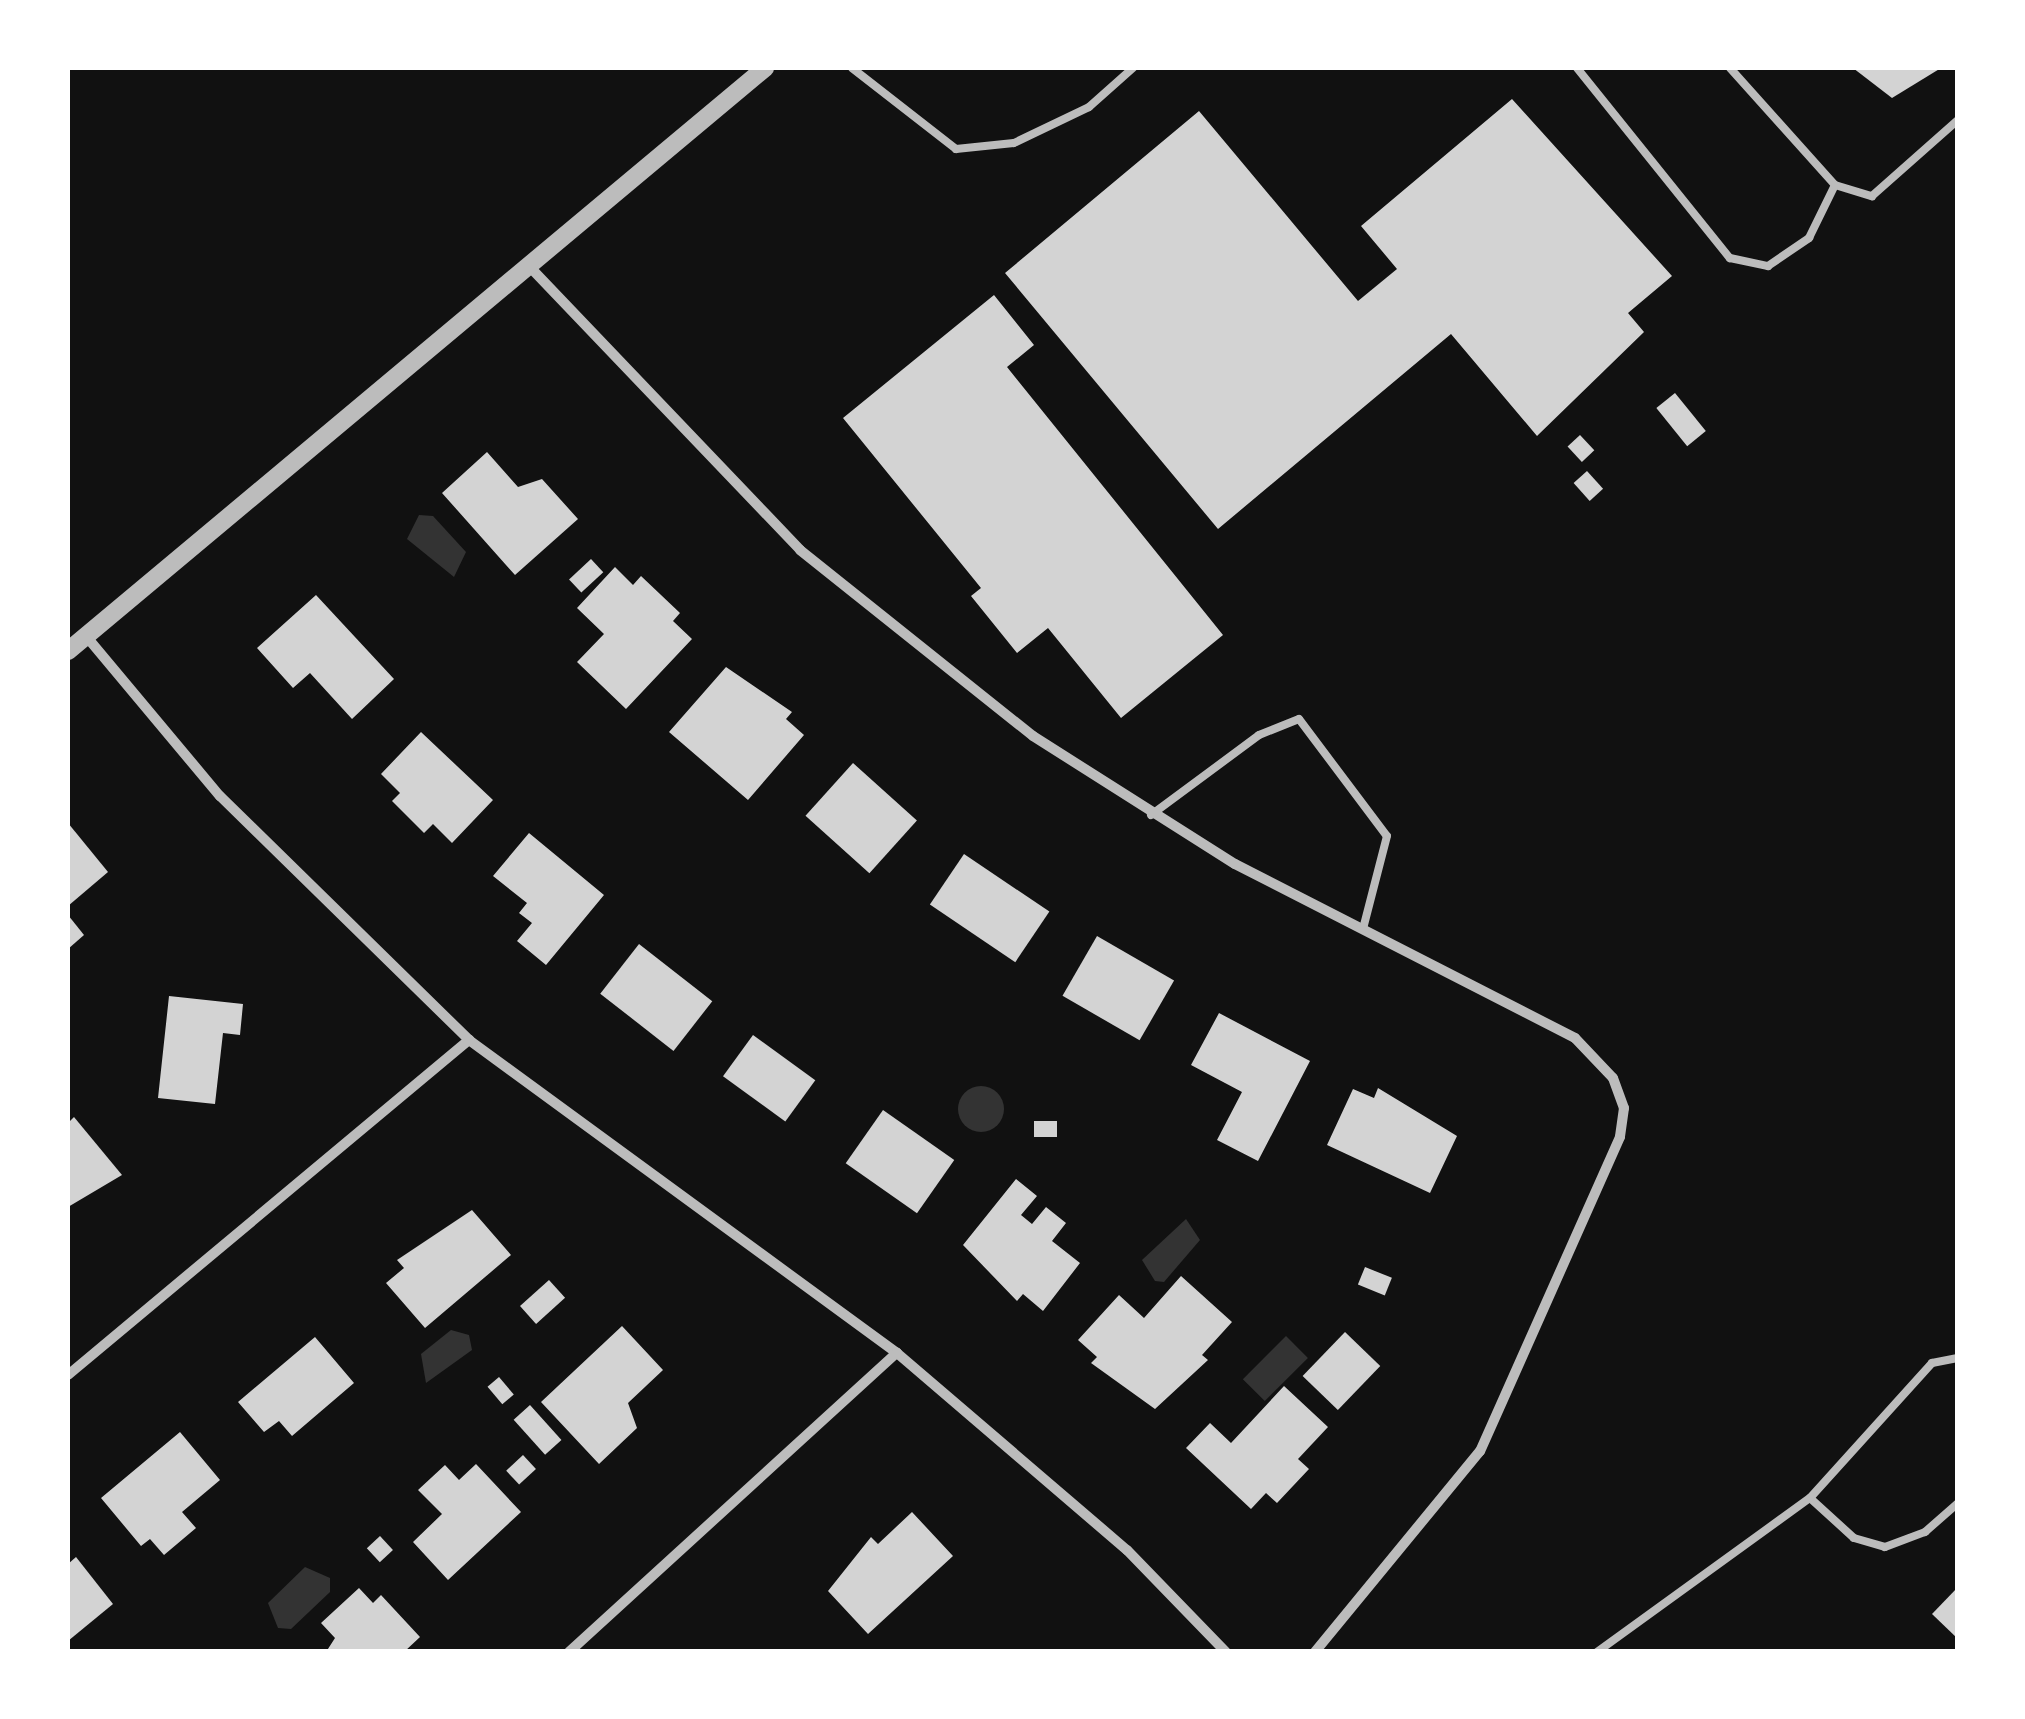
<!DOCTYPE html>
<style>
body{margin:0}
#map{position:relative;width:2025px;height:1719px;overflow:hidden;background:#111;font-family:Poppins,sans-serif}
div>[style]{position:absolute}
.water>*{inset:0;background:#333;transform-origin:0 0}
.round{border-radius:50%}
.building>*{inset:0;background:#d3d3d3;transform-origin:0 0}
.service>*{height:8px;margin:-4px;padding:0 4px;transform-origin:4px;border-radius:4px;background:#bcbcbc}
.minor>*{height:10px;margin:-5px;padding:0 5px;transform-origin:5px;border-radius:5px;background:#bcbcbc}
.tertiary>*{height:18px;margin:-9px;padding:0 9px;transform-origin:9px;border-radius:9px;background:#bcbcbc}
span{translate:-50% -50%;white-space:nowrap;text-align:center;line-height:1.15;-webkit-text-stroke:10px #fff;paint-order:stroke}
.frame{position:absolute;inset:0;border:70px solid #fff;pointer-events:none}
</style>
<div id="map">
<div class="water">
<i style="clip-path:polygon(419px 515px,433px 516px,466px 552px,454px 577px,407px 539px)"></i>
<i class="round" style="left:958px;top:1086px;width:46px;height:46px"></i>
<i style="clip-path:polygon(1186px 1219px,1200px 1240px,1164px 1282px,1155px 1281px,1142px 1260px)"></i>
<i style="clip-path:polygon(451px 1330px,469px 1335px,472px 1350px,426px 1383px,421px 1354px)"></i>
<i style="left:1286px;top:1336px;width:31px;height:61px;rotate:45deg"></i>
<i style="clip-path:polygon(305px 1567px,330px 1578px,330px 1592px,291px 1629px,278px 1628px,268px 1603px)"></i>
</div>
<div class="building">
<i style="clip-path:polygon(1853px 68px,1941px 68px,1892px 98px)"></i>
<i style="clip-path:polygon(1512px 99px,1672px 276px,1628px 313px,1644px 332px,1537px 436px,1451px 334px,1218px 529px,1005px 273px,1199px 111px,1358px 301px,1397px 269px,1361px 226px)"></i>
<i style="clip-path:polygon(994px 295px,1034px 345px,1007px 367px,1223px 635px,1121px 718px,1048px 628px,1017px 653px,971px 596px,981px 588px,843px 418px)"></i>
<i style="left:1675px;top:393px;width:49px;height:24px;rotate:51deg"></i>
<i style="left:1580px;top:435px;width:21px;height:17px;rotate:47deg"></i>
<i style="clip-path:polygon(487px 452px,518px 487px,542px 479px,578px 519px,515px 575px,442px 493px)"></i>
<i style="left:1587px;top:471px;width:24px;height:18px;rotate:48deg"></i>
<i style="left:591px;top:559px;width:18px;height:30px;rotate:47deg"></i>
<i style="clip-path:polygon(615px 567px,633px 585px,641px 576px,680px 613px,673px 621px,692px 639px,626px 709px,577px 662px,604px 634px,577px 608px)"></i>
<i style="clip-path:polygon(316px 595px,394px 679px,352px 719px,310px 673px,293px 688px,257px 648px)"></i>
<i style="clip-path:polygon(726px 667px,792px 712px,786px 719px,804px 735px,748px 800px,669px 732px)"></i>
<i style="clip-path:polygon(421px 732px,493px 800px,452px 843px,433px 824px,424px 833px,392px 801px,400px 793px,381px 774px)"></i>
<i style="left:853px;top:763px;width:86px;height:71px;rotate:42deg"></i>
<i style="clip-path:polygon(68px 823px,108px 872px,68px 906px)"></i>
<i style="clip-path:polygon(529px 833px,604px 895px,546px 965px,517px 941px,532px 923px,519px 913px,527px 903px,493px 876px)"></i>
<i style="left:964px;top:854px;width:103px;height:61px;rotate:34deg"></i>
<i style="clip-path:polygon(68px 915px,84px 935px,68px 949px)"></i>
<i style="left:1097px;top:936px;width:89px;height:69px;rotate:30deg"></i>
<i style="left:639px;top:944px;width:93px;height:63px;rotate:38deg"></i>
<i style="clip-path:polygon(169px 996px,243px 1004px,240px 1035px,223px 1033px,215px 1104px,158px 1098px)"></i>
<i style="clip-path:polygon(1219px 1013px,1310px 1061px,1258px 1161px,1217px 1140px,1242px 1092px,1191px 1065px)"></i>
<i style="left:753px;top:1035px;width:77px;height:51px;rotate:36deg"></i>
<i style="clip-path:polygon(1378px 1088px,1457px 1136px,1430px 1193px,1327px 1145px,1353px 1089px,1374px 1098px)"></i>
<i style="left:883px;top:1110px;width:87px;height:65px;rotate:35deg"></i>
<i style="clip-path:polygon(74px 1117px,122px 1175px,68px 1207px,68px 1123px)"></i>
<i style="left:1034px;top:1121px;width:23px;height:16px"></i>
<i style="clip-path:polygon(1016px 1179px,1037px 1196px,1021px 1215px,1032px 1224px,1046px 1207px,1066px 1223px,1052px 1241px,1080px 1263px,1043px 1311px,1023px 1294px,1017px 1301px,963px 1245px)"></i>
<i style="clip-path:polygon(472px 1210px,511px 1255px,425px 1328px,386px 1283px,404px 1268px,397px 1260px)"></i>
<i style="left:1365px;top:1267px;width:29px;height:19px;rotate:22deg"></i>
<i style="clip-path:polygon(1181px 1276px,1232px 1322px,1202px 1355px,1208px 1360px,1155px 1409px,1091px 1363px,1097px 1357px,1078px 1340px,1119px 1295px,1144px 1318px)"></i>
<i style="left:549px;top:1280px;width:24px;height:39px;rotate:48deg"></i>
<i style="clip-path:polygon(622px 1326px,663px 1370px,628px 1403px,637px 1428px,599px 1464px,541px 1402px)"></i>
<i style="left:1345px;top:1332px;width:49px;height:61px;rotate:44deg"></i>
<i style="clip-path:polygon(315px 1337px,354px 1383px,292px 1436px,279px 1421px,264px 1432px,238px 1402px)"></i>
<i style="left:499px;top:1377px;width:23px;height:15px;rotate:50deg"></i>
<i style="clip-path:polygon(1284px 1386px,1328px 1427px,1298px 1459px,1309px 1469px,1277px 1503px,1266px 1493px,1251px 1509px,1186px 1448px,1210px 1423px,1231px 1443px)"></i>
<i style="left:530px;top:1405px;width:47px;height:22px;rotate:48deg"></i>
<i style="clip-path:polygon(180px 1432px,220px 1480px,182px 1512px,196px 1528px,164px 1555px,150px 1539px,141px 1546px,101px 1498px)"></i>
<i style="left:523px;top:1455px;width:19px;height:23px;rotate:47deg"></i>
<i style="clip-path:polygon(476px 1464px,521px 1512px,448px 1580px,413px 1542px,442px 1514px,418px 1490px,445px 1465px,459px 1480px)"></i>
<i style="clip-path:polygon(912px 1512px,953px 1556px,868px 1634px,828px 1591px,871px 1537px,878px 1544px)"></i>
<i style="left:380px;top:1536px;width:19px;height:18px;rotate:47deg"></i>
<i style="clip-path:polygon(76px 1557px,113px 1604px,68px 1641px,68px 1564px)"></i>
<i style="clip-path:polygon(1958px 1587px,1958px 1639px,1932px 1614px)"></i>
<i style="clip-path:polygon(359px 1588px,373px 1603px,381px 1595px,420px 1637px,404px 1652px,326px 1652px,335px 1638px,321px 1623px)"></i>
</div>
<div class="service">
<i style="left:852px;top:68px;width:132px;rotate:37.9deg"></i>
<i style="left:956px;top:149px;width:58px;rotate:-5.9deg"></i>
<i style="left:1014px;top:143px;width:83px;rotate:-25.6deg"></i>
<i style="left:1089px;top:107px;width:59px;rotate:-41.6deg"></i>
<i style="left:1577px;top:68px;width:244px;rotate:51.2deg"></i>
<i style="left:1730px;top:258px;width:39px;rotate:12deg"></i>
<i style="left:1768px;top:266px;width:50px;rotate:-34.3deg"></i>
<i style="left:1809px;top:238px;width:59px;rotate:-63.9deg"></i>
<i style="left:1730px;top:68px;width:157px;rotate:48.1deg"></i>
<i style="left:1835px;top:185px;width:39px;rotate:17deg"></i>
<i style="left:1872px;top:196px;width:115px;rotate:-41.5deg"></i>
<i style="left:1151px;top:815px;width:134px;rotate:-36.5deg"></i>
<i style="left:1259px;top:735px;width:43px;rotate:-21.8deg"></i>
<i style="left:1299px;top:719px;width:146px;rotate:53.1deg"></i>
<i style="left:1387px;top:836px;width:96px;rotate:104.5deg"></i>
<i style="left:1810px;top:1498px;width:59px;rotate:42.3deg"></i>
<i style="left:1854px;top:1538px;width:32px;rotate:16deg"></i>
<i style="left:1885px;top:1547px;width:43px;rotate:-20.6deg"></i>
<i style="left:1925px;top:1532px;width:44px;rotate:-41.3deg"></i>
<i style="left:1597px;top:1652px;width:263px;rotate:-35.9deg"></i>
<i style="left:1810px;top:1498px;width:182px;rotate:-47.9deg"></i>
<i style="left:1932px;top:1363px;width:26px;rotate:-11deg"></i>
</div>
<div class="minor">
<i style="left:528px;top:265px;width:394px;rotate:46.3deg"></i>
<i style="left:800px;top:550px;width:298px;rotate:38.6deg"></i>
<i style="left:1033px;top:736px;width:239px;rotate:32.4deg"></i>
<i style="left:1235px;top:864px;width:382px;rotate:27.1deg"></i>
<i style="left:1575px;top:1038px;width:55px;rotate:46.5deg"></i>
<i style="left:1613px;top:1078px;width:32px;rotate:70deg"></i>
<i style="left:1624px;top:1108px;width:29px;rotate:98deg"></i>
<i style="left:1620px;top:1137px;width:344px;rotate:114deg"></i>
<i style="left:1480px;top:1451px;width:260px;rotate:129.4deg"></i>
<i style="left:86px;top:636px;width:209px;rotate:50.1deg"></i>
<i style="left:220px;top:796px;width:349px;rotate:44.4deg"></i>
<i style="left:469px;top:1040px;width:530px;rotate:36.18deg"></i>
<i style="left:897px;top:1353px;width:303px;rotate:40.6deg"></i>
<i style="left:1127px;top:1550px;width:142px;rotate:45.9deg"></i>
<i style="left:68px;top:1375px;width:523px;rotate:-39.88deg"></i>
<i style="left:569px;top:1652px;width:444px;rotate:-42.4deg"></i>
</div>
<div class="tertiary">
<i style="left:68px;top:651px;width:909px;rotate:-39.91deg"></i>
</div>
<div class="frame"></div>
</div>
